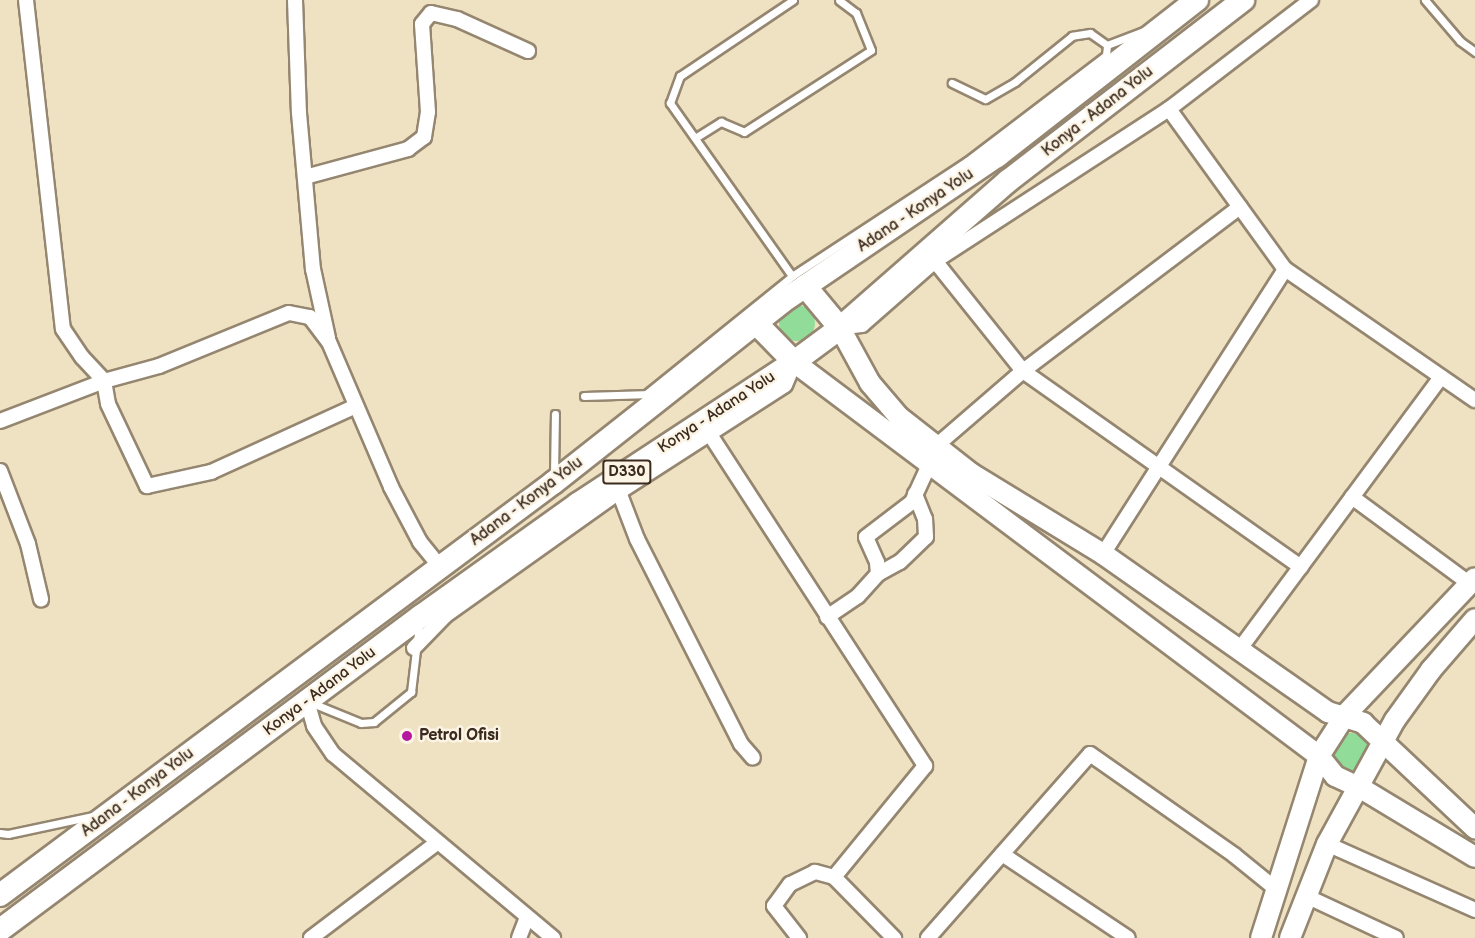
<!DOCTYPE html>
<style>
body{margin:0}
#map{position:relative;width:1475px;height:938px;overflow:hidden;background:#efe2c3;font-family:"Balsamiq Sans",sans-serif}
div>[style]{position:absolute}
.green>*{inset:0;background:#91dc98}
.round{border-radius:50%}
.roads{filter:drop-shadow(2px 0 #958670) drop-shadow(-2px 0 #958670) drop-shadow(0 2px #958670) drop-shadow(0 -2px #958670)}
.service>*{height:7px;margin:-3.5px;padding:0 3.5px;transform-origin:3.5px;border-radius:3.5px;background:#fff}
.minor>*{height:14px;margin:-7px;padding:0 7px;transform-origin:7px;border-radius:7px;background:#fff}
.secondary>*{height:20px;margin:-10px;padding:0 10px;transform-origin:10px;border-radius:10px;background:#fff}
.trunk>*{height:22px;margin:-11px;padding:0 11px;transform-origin:11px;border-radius:11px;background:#fff}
.dots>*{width:16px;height:16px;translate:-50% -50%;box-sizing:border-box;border:3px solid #fcf5e5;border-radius:50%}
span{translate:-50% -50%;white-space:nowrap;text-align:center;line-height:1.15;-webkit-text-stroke:5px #fcf5e5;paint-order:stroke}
.shield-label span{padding:2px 4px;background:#fcf5e5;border:2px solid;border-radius:4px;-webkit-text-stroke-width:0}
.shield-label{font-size:15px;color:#3b2a1e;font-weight:700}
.street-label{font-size:16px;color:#3b2a1e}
.poi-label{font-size:16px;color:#3b2a1e;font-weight:700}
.left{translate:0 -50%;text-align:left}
</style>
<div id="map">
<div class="green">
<i class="round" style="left:779px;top:305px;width:36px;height:36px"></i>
<i class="round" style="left:1331px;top:733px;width:38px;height:38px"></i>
</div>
<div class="roads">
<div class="service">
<i style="left:1425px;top:0;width:54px;rotate:49.5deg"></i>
<i style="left:1460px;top:41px;width:19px;rotate:36deg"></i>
<i style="left:1107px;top:45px;width:40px;rotate:-21deg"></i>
<i style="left:695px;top:138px;width:31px;rotate:-32deg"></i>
<i style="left:721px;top:122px;width:25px;rotate:23deg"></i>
<i style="left:744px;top:132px;width:151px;rotate:-32.8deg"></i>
<i style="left:871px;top:50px;width:40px;rotate:-112deg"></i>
<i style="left:856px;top:13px;width:21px;rotate:-143deg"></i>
<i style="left:792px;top:276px;width:212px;rotate:-125.2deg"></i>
<i style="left:670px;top:103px;width:29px;rotate:-70deg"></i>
<i style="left:680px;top:76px;width:136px;rotate:-33.9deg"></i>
<i style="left:646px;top:394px;width:188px;rotate:-38.9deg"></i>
<i style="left:792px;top:276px;width:209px;rotate:-33.3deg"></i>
<i style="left:967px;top:161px;width:175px;rotate:-37.3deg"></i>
<i style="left:1106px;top:55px;width:10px;rotate:-84deg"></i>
<i style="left:1107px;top:45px;width:21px;rotate:-145deg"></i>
<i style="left:1090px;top:33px;width:18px;rotate:171deg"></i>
<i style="left:1072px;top:36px;width:73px;rotate:141.1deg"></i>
<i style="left:1015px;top:82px;width:34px;rotate:150deg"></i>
<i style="left:985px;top:99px;width:37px;rotate:-154deg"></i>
<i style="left:584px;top:396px;width:67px;rotate:-1.7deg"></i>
<i style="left:554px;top:475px;width:61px;rotate:-89.1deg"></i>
<i style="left:312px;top:703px;width:53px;rotate:22.2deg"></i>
<i style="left:361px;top:723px;width:13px;rotate:-4deg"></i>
<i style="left:374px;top:722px;width:48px;rotate:-39deg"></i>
<i style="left:411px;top:692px;width:67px;rotate:-83.2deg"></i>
<i style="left:0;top:833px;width:8px;rotate:7deg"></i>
<i style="left:8px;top:834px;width:87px;rotate:-12deg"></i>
</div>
<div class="minor">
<i style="left:26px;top:0;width:331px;rotate:83.6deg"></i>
<i style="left:63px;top:329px;width:34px;rotate:56deg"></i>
<i style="left:82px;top:357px;width:33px;rotate:47deg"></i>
<i style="left:104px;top:381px;width:23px;rotate:80deg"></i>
<i style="left:108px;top:404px;width:91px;rotate:64.6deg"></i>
<i style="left:147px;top:486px;width:66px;rotate:-12.3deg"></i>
<i style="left:211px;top:472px;width:159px;rotate:-24.5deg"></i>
<i style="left:295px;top:0;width:113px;rotate:88deg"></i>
<i style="left:299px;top:113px;width:157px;rotate:84.9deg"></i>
<i style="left:313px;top:269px;width:71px;rotate:77.7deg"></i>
<i style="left:1169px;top:109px;width:198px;rotate:54.1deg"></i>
<i style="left:1285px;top:269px;width:231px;rotate:34.6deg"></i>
<i style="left:305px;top:177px;width:107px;rotate:-15.2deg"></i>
<i style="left:408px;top:149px;width:20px;rotate:-37deg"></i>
<i style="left:424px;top:137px;width:25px;rotate:-81deg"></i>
<i style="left:428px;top:112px;width:88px;rotate:-93.9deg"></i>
<i style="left:422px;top:24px;width:14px;rotate:-51deg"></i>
<i style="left:431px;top:13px;width:27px;rotate:13deg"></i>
<i style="left:457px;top:19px;width:78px;rotate:24.3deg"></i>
<i style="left:935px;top:261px;width:141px;rotate:51.3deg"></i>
<i style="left:1023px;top:371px;width:340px;rotate:35.2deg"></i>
<i style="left:844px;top:327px;width:18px;rotate:-6deg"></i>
<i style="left:862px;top:325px;width:97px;rotate:-41.2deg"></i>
<i style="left:935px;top:261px;width:279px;rotate:-33deg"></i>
<i style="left:1169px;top:109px;width:179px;rotate:-37.5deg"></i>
<i style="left:0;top:421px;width:111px;rotate:-21deg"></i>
<i style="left:104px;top:381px;width:57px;rotate:-15.3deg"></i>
<i style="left:159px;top:366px;width:140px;rotate:-22.2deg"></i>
<i style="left:289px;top:313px;width:21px;rotate:11deg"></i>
<i style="left:310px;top:317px;width:31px;rotate:53deg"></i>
<i style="left:329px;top:342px;width:158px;rotate:66.8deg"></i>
<i style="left:391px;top:487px;width:62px;rotate:62.2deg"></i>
<i style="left:420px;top:542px;width:32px;rotate:51deg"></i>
<i style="left:709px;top:433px;width:397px;rotate:57deg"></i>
<i style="left:925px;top:766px;width:144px;rotate:129.3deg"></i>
<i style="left:834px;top:877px;width:20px;rotate:-165deg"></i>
<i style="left:815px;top:872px;width:28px;rotate:154deg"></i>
<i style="left:790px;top:884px;width:27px;rotate:126deg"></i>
<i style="left:774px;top:906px;width:41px;rotate:52deg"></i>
<i style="left:936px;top:446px;width:115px;rotate:-40.8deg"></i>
<i style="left:1023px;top:371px;width:272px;rotate:-37.1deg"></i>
<i style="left:0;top:471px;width:78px;rotate:69deg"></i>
<i style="left:28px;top:544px;width:57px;rotate:76.7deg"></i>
<i style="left:619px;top:492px;width:50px;rotate:69deg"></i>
<i style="left:637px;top:539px;width:230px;rotate:63.1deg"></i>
<i style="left:741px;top:744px;width:18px;rotate:49deg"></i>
<i style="left:1352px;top:497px;width:147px;rotate:36.4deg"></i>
<i style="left:1103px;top:554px;width:338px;rotate:-57.4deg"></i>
<i style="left:878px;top:574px;width:25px;rotate:-29deg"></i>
<i style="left:900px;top:562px;width:36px;rotate:-44deg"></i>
<i style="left:926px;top:537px;width:18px;rotate:-93deg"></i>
<i style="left:925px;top:519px;width:27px;rotate:-112deg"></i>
<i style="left:827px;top:617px;width:37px;rotate:-34deg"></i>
<i style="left:858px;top:596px;width:30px;rotate:-48deg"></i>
<i style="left:878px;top:574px;width:12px;rotate:-95deg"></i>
<i style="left:877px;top:562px;width:27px;rotate:-114deg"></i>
<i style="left:866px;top:537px;width:58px;rotate:-37.3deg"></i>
<i style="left:912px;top:502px;width:41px;rotate:-65.3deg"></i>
<i style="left:414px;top:648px;width:46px;rotate:-45.9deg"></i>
<i style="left:446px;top:615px;width:212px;rotate:-35.4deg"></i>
<i style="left:619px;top:492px;width:197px;rotate:-32.8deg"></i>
<i style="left:785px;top:385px;width:23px;rotate:-67deg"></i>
<i style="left:1239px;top:650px;width:338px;rotate:-53.5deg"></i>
<i style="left:307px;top:701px;width:26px;rotate:74deg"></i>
<i style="left:314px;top:726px;width:34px;rotate:56deg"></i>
<i style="left:333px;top:754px;width:287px;rotate:39.9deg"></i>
<i style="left:1327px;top:844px;width:162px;rotate:24deg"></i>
<i style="left:1002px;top:854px;width:151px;rotate:33.7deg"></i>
<i style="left:834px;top:877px;width:86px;rotate:45.5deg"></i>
<i style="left:1306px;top:896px;width:99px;rotate:25deg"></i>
<i style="left:311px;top:938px;width:159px;rotate:-37.1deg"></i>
<i style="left:519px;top:938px;width:22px;rotate:-69deg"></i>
<i style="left:928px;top:938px;width:245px;rotate:-48.6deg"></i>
<i style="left:1090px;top:754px;width:176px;rotate:35deg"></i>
<i style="left:1234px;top:855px;width:55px;rotate:39.1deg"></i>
</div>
<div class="secondary">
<i style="left:840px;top:328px;width:63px;rotate:61.4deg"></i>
<i style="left:870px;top:383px;width:45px;rotate:49.5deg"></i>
<i style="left:899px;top:417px;width:93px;rotate:38deg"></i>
<i style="left:972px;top:474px;width:153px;rotate:31.4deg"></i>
<i style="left:1103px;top:554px;width:275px;rotate:35.1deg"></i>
<i style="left:1328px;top:712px;width:37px;rotate:17deg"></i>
<i style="left:1363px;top:723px;width:154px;rotate:43.2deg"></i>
<i style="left:794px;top:362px;width:656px;rotate:36.89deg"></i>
<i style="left:1319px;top:756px;width:26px;rotate:51deg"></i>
<i style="left:1335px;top:776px;width:26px;rotate:25deg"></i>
<i style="left:1359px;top:787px;width:135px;rotate:31.1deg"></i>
<i style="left:1261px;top:938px;width:191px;rotate:-72.3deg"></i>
<i style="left:1319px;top:756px;width:50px;rotate:-57.3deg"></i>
<i style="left:1346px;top:714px;width:187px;rotate:-46.5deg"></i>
<i style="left:1290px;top:938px;width:101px;rotate:-68.5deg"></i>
<i style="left:1327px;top:844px;width:141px;rotate:-61.3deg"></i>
<i style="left:1395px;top:720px;width:62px;rotate:-54.2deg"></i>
<i style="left:1431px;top:670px;width:67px;rotate:-49.2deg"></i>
</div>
<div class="trunk">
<i style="left:805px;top:286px;width:55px;rotate:50.2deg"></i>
<i style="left:756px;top:323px;width:54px;rotate:45.7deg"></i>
<i style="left:0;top:895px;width:690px;rotate:-36.69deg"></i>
<i style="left:553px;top:483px;width:292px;rotate:-38.3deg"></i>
<i style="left:782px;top:302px;width:260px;rotate:-34.2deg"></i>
<i style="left:997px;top:156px;width:254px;rotate:-38deg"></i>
<i style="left:0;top:930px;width:525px;rotate:-36.72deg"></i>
<i style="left:421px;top:616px;width:193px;rotate:-35.5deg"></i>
<i style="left:578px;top:504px;width:258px;rotate:-33.3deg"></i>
<i style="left:794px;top:362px;width:57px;rotate:-36.5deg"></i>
<i style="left:840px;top:328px;width:223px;rotate:-41.2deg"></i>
<i style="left:1008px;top:181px;width:297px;rotate:-37.6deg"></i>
</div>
</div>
<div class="dots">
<i style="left:407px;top:736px;background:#b5179e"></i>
</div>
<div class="shield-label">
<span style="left:627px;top:472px">D330</span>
</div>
<div class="street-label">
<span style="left:1098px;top:112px;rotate:-38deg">Konya - Adana Yolu</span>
<span style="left:916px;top:211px;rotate:-34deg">Adana - Konya Yolu</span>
<span style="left:717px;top:413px;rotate:-33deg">Konya - Adana Yolu</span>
<span style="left:527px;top:502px;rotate:-37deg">Adana - Konya Yolu</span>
<span style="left:320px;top:692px;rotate:-37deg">Konya - Adana Yolu</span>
<span style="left:138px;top:793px;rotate:-37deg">Adana - Konya Yolu</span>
</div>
<div class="poi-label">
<span class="left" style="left:419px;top:736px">Petrol Ofisi</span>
</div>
</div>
